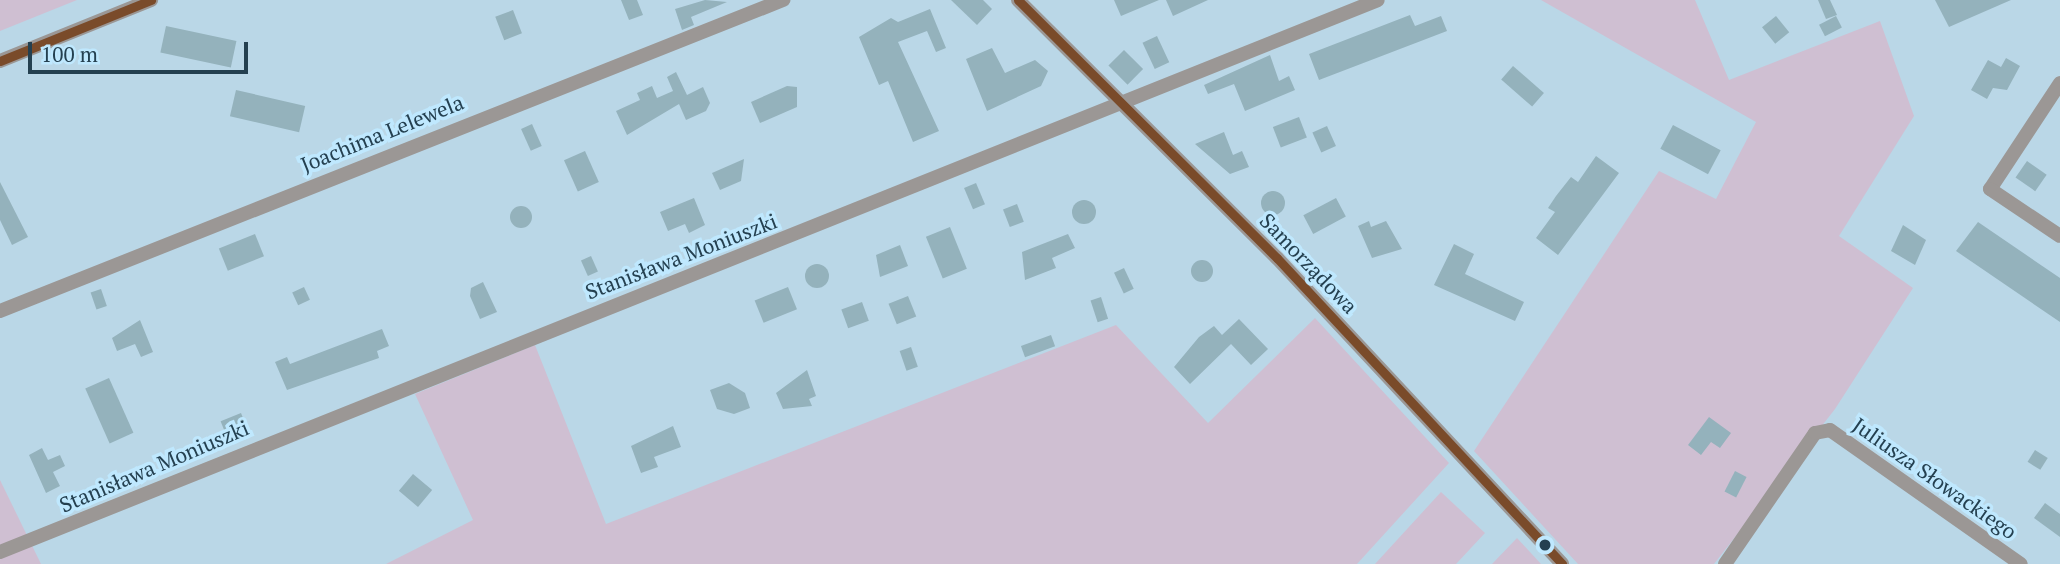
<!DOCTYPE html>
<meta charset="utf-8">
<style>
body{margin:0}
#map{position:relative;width:2060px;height:564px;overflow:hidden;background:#bad7e7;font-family:"PT Serif",serif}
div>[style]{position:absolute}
.green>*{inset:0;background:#cfbfd2}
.building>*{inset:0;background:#94b2bc;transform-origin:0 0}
.round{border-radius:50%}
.minor>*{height:14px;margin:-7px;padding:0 7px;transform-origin:7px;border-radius:7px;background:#9b9795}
.bus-1>*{height:9px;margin:-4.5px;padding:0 4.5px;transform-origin:4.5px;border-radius:4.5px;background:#7a4b2a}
.dots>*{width:19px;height:19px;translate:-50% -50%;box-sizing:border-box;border:4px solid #bfe8fe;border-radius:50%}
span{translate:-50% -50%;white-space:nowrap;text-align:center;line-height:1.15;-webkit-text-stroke:7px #bfe8fe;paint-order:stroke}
.street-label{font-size:21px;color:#244050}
.scale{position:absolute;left:28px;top:42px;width:220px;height:32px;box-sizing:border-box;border:4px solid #244050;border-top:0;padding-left:9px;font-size:21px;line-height:24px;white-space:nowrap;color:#244050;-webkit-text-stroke:5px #bfe8fe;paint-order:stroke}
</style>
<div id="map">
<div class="green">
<i style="clip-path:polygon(0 0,77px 0,0 31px)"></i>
<i style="clip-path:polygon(1541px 0,1695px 0,1729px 80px,1880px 21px,1914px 116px,1839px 236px,1913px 288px,1835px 409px,1714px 564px,1578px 564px,1474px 451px,1659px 171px,1716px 199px,1756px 122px)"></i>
<i style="clip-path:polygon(1315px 318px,1449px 463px,1357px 564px,386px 564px,473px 520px,415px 394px,535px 345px,606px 524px,1116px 325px,1208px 423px)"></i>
<i style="clip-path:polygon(0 480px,41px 564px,0 564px)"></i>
<i style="clip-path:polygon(1441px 492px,1485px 533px,1456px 564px,1375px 564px)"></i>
<i style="clip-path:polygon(1517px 538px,1541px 564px,1492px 564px)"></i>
</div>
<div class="building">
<i style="clip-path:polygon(621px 0,637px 0,643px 15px,629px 20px)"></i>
<i style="clip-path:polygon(705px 0,727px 2px,691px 17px,694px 25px,682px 30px,675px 9px)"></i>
<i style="clip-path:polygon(951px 0,983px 0,992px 9px,977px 25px)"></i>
<i style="clip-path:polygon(1114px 0,1159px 0,1121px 16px)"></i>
<i style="clip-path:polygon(1166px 0,1208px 0,1173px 16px)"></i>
<i style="clip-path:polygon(1818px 0,1830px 0,1837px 15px,1826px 19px)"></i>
<i style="clip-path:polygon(1935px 0,2011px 0,1949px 27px)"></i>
<i style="clip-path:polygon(930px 9px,946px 48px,936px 52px,927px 31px,898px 42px,939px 131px,913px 142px,888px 81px,879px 85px,859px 37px,891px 18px,898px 22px)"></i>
<i style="left:513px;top:10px;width:25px;height:19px;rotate:69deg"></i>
<i style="clip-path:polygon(1410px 15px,1415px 26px,1441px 16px,1447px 31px,1319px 80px,1309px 54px)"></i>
<i style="left:1776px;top:16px;width:21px;height:18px;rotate:51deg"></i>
<i style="left:1836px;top:16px;width:13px;height:19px;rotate:63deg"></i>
<i style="left:166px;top:26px;width:72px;height:27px;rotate:12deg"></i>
<i style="left:1157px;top:36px;width:29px;height:16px;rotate:65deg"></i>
<i style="clip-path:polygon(992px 48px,1005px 73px,1035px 60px,1048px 71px,1041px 86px,987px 111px,966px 59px)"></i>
<i style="left:1124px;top:50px;width:27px;height:22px;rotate:45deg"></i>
<i style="clip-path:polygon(1270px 55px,1279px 81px,1289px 76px,1295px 90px,1245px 111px,1234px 84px,1208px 94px,1204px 85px)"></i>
<i style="clip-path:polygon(2006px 58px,2020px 66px,2007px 90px,1993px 88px,1987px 99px,1971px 90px,1988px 60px,2001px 67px)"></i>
<i style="left:1513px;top:66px;width:41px;height:18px;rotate:41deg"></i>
<i style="clip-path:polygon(676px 72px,687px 95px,703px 87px,710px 103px,706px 111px,686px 120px,679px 104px,627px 135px,616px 111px,640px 100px,637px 93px,652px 86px,657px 98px,673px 91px,667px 77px)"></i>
<i style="clip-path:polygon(787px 86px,797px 87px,797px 107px,760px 123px,751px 102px)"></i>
<i style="left:236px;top:90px;width:71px;height:27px;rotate:13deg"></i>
<i style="left:1299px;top:117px;width:22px;height:28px;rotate:69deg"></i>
<i style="left:532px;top:124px;width:24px;height:12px;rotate:66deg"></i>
<i style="left:1673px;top:125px;width:54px;height:27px;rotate:28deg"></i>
<i style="left:1327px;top:126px;width:22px;height:16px;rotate:66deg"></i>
<i style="clip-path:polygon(1224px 132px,1233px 155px,1242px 151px,1249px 167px,1230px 174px,1195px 144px)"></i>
<i style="left:585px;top:151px;width:34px;height:23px;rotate:66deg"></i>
<i style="clip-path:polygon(1596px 156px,1619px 173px,1558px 255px,1536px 238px,1555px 212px,1548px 208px,1556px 196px,1571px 177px,1578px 182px)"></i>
<i style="clip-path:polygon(744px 159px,741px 181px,720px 190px,712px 173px)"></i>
<i style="left:2027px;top:161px;width:24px;height:20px;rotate:35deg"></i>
<i style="clip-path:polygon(0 182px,28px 237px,12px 245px,0 220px)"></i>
<i style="left:976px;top:183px;width:23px;height:13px;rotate:67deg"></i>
<i class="round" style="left:1261px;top:191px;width:24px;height:24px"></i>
<i style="clip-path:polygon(694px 198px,705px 225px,689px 233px,685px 224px,668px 231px,660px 212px)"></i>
<i style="left:1336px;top:198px;width:21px;height:37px;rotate:62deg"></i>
<i class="round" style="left:1072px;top:200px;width:24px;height:24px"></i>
<i style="left:1017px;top:204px;width:19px;height:15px;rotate:69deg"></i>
<i class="round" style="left:510px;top:206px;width:22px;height:22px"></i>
<i style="clip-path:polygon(1369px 221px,1371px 227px,1386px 221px,1402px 249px,1372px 258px,1358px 226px)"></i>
<i style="clip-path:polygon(1978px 222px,2060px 278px,2060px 322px,1956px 251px)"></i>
<i style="clip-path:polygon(1903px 225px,1926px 240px,1915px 265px,1891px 251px)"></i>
<i style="left:950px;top:227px;width:45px;height:26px;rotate:68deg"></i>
<i style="left:255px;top:234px;width:24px;height:39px;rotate:68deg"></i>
<i style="clip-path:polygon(1068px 234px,1075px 248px,1052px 258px,1056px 268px,1025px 280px,1022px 252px)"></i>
<i style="clip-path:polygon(1454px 244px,1474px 254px,1465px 274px,1524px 302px,1515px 321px,1434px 285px)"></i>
<i style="clip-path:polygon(900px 245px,908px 266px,880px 277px,876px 255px)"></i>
<i style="left:591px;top:256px;width:17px;height:11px;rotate:66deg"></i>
<i class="round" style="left:1191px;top:260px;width:22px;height:22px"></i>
<i class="round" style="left:805px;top:264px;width:24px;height:24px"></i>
<i style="left:1124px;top:268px;width:23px;height:11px;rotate:65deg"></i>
<i style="clip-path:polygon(483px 282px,497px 312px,480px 319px,470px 296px,471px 288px)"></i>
<i style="left:304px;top:287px;width:14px;height:13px;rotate:65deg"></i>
<i style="left:788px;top:287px;width:24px;height:36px;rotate:68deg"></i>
<i style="left:101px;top:289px;width:18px;height:11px;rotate:71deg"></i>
<i style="left:908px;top:296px;width:22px;height:21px;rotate:68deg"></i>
<i style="left:1101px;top:297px;width:23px;height:11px;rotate:72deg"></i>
<i style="left:862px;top:302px;width:20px;height:22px;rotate:70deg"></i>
<i style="clip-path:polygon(1239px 319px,1268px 349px,1251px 365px,1231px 344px,1190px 384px,1174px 367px,1199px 337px,1214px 326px,1222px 335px)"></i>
<i style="clip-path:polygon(140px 320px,153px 352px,141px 357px,135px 344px,117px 351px,112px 338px)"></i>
<i style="clip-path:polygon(382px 329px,389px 346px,377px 351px,379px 358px,287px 390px,275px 362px,287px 357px,290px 364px)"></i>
<i style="left:1051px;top:335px;width:12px;height:32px;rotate:70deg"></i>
<i style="left:911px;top:347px;width:21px;height:12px;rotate:71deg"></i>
<i style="clip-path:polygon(807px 370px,816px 396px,809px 399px,812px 406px,783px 409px,776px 393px)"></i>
<i style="left:109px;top:378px;width:60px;height:26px;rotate:66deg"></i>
<i style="clip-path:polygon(729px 383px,745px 393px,750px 408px,734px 414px,717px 409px,710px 390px)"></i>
<i style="left:241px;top:413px;width:24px;height:22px;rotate:68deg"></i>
<i style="clip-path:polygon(1709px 417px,1731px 433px,1720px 448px,1711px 442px,1701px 455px,1688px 445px)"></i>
<i style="clip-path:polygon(673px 426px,681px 447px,654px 457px,658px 467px,641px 473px,631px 446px)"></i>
<i style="clip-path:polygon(42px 448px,48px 460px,60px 455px,65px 466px,53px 472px,60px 486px,46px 493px,29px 455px)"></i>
<i style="left:2035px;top:450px;width:15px;height:14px;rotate:32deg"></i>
<i style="left:1735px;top:471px;width:13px;height:23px;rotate:27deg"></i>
<i style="left:413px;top:474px;width:25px;height:22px;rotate:40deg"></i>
<i style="clip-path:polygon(2045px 503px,2060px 514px,2060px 537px,2034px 518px)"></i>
</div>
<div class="minor">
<i style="left:1018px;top:0;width:366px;rotate:44.9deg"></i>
<i style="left:1277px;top:258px;width:418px;rotate:47deg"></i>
<i style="left:0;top:61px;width:163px;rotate:-22deg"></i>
<i style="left:2060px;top:83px;width:127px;rotate:123.4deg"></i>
<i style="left:1990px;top:189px;width:84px;rotate:33.9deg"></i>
<i style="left:0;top:311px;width:843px;rotate:-21.66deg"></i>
<i style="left:0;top:552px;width:1484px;rotate:-21.83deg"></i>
<i style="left:1725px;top:564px;width:159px;rotate:-55.5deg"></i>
<i style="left:1815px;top:433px;width:15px;rotate:-11deg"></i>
<i style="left:1830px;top:430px;width:233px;rotate:35.1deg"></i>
</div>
<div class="bus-1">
<i style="left:1018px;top:0;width:366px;rotate:44.9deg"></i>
<i style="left:1277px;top:258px;width:418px;rotate:47deg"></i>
<i style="left:0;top:61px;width:163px;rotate:-22deg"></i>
</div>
<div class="dots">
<i style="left:1545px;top:545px;background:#244050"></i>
</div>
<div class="street-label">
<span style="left:382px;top:133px;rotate:-22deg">Joachima Lelewela</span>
<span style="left:681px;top:256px;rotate:-21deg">Stanisława Moniuszki</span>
<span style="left:1309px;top:263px;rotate:46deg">Samorządowa</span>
<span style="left:154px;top:466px;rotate:-23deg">Stanisława Moniuszki</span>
<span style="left:1935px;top:478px;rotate:35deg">Juliusza Słowackiego</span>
</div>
<div class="scale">100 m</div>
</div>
